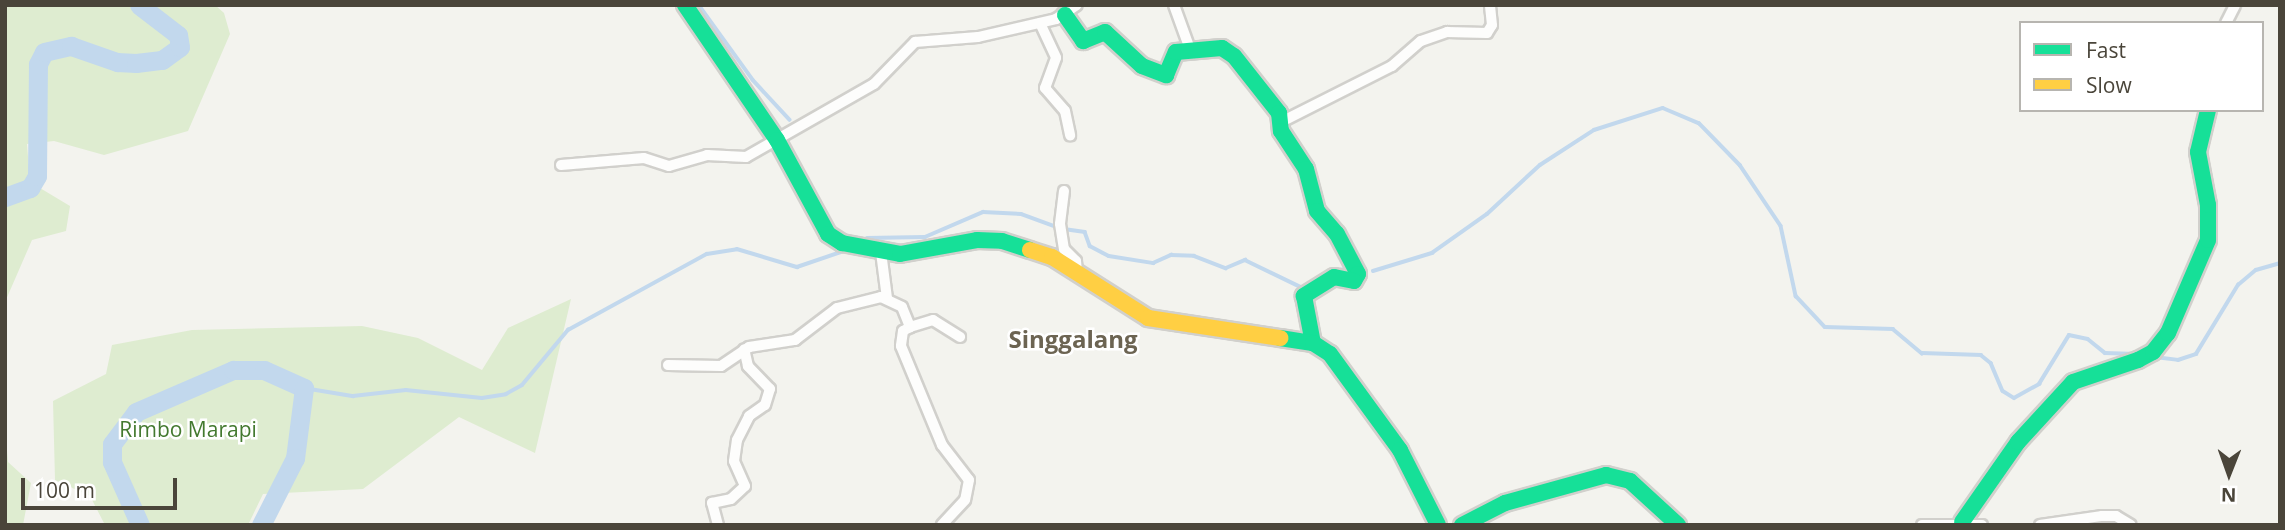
<!DOCTYPE html>
<style>
body{margin:0}
#map{position:relative;width:2285px;height:530px;overflow:hidden;background:#f3f3ee;font-family:"Open Sans",sans-serif}
div>[style]{position:absolute}
.green>*{inset:0;background:#deecd0}
.stream>*{height:3.5px;margin:-1.75px;padding:0 1.75px;transform-origin:1.75px;border-radius:1.75px;background:#c2d8ed}
.river>*{height:19px;margin:-9.5px;padding:0 9.5px;transform-origin:9.5px;border-radius:9.5px;background:#c2d8ed}
.roads{filter:drop-shadow(2px 0 #d1d0cc) drop-shadow(-2px 0 #d1d0cc) drop-shadow(0 2px #d1d0cc) drop-shadow(0 -2px #d1d0cc)}
.street>*{height:10px;margin:-5px;padding:0 5px;transform-origin:5px;border-radius:5px;background:#fdfdfc}
.fast>*{height:16px;margin:-8px;padding:0 8px;transform-origin:8px;border-radius:8px;background:#16e098}
.slow>*{height:16px;margin:-8px;padding:0 8px;transform-origin:8px;border-radius:8px;background:#ffcf43}
span{translate:-50% -50%;white-space:nowrap;text-align:center;line-height:1.15;-webkit-text-stroke:5px #fff;paint-order:stroke}
.park-label{font-size:21px;color:#43792f}
.quarter-label{font-size:24px;color:#6c6452;font-weight:700}
.frame{position:absolute;inset:0;border:7px solid #4a453a;pointer-events:none}
.legend{position:absolute;left:2019px;top:21px;width:245px;height:91px;box-sizing:border-box;background:#fff;border:2px solid #b7b5b0;margin:0;padding:9px 12px;list-style:none;font-size:21px;color:#4a453a}
.legend li{display:flex;align-items:center;gap:14px;height:35px}
.legend b{width:35px;border:2px solid #b7b5b0}
.north{position:absolute;left:2194px;top:439px;width:70px;height:70px;-webkit-text-stroke:5px #fff;paint-order:stroke;rotate:181deg;font-size:19px;font-weight:700;line-height:28px;text-align:center;color:#4a453a}
.north::after{content:'';display:block;margin:auto;width:24px;height:32px;background:#4a453a;clip-path:polygon(50% 0,100% 100%,50% 72%,0 100%)}
.scale{position:absolute;left:21px;top:478px;width:156px;height:32px;box-sizing:border-box;border:4px solid #4a453a;border-top:0;padding-left:9px;font-size:21px;line-height:24px;white-space:nowrap;color:#4a453a;-webkit-text-stroke:5px #fff;paint-order:stroke}
</style>
<div id="map">
<div class="green">
<i style="clip-path:polygon(5px 5px,215px 5px,224px 13px,230px 34px,188px 131px,104px 155px,54px 141px,27px 144px,30px 182px,70px 206px,66px 231px,32px 240px,5px 302px)"></i>
<i style="clip-path:polygon(571px 299px,535px 453px,459px 417px,363px 489px,263px 494px,248px 525px,105px 525px,90px 496px,55px 480px,53px 401px,106px 374px,112px 345px,192px 330px,362px 326px,418px 338px,482px 370px,508px 328px)"></i>
<i style="clip-path:polygon(5px 428px,8px 462px,31px 483px,23px 525px,5px 525px)"></i>
</div>
<div class="stream">
<i style="left:699px;top:5px;width:92px;rotate:54.2deg"></i>
<i style="left:753px;top:80px;width:54px;rotate:47.2deg"></i>
<i style="left:1064px;top:229px;width:21px;rotate:8deg"></i>
<i style="left:1085px;top:232px;width:15px;rotate:70deg"></i>
<i style="left:1090px;top:246px;width:21px;rotate:28deg"></i>
<i style="left:1109px;top:256px;width:45px;rotate:9deg"></i>
<i style="left:1153px;top:263px;width:20px;rotate:-24deg"></i>
<i style="left:1171px;top:255px;width:23px;rotate:2deg"></i>
<i style="left:1194px;top:256px;width:34px;rotate:21deg"></i>
<i style="left:1226px;top:268px;width:21px;rotate:-23deg"></i>
<i style="left:1245px;top:260px;width:67px;rotate:25.8deg"></i>
<i style="left:867px;top:238px;width:58px;rotate:-1deg"></i>
<i style="left:925px;top:237px;width:63px;rotate:-23.3deg"></i>
<i style="left:983px;top:212px;width:38px;rotate:3deg"></i>
<i style="left:1021px;top:214px;width:38px;rotate:20deg"></i>
<i style="left:1333px;top:270px;width:17px;rotate:-3deg"></i>
<i style="left:1373px;top:271px;width:62px;rotate:-17deg"></i>
<i style="left:1432px;top:253px;width:67px;rotate:-35.3deg"></i>
<i style="left:1487px;top:214px;width:72px;rotate:-42.8deg"></i>
<i style="left:1540px;top:165px;width:64px;rotate:-32.9deg"></i>
<i style="left:1594px;top:130px;width:72px;rotate:-17.7deg"></i>
<i style="left:1663px;top:108px;width:39px;rotate:23deg"></i>
<i style="left:1699px;top:123px;width:59px;rotate:45.7deg"></i>
<i style="left:1740px;top:165px;width:73px;rotate:56.1deg"></i>
<i style="left:1781px;top:226px;width:72px;rotate:77.9deg"></i>
<i style="left:1796px;top:296px;width:42px;rotate:46.9deg"></i>
<i style="left:1825px;top:327px;width:68px;rotate:1.7deg"></i>
<i style="left:1893px;top:329px;width:38px;rotate:40deg"></i>
<i style="left:1922px;top:353px;width:59px;rotate:1.9deg"></i>
<i style="left:1981px;top:355px;width:13px;rotate:39deg"></i>
<i style="left:1991px;top:363px;width:30px;rotate:67deg"></i>
<i style="left:2003px;top:391px;width:13px;rotate:32deg"></i>
<i style="left:2014px;top:398px;width:29px;rotate:-29deg"></i>
<i style="left:2039px;top:384px;width:57px;rotate:-58.5deg"></i>
<i style="left:2069px;top:335px;width:19px;rotate:12deg"></i>
<i style="left:2088px;top:339px;width:22px;rotate:39deg"></i>
<i style="left:2105px;top:353px;width:31px;rotate:2deg"></i>
<i style="left:2155px;top:357px;width:23px;rotate:7deg"></i>
<i style="left:2178px;top:360px;width:19px;rotate:-18deg"></i>
<i style="left:2196px;top:354px;width:81px;rotate:-58.7deg"></i>
<i style="left:2238px;top:285px;width:23px;rotate:-40deg"></i>
<i style="left:2256px;top:270px;width:25px;rotate:-16deg"></i>
<i style="left:304px;top:388px;width:50px;rotate:9.3deg"></i>
<i style="left:353px;top:396px;width:53px;rotate:-6.5deg"></i>
<i style="left:406px;top:390px;width:76px;rotate:6deg"></i>
<i style="left:482px;top:398px;width:24px;rotate:-9deg"></i>
<i style="left:506px;top:394px;width:18px;rotate:-29deg"></i>
<i style="left:522px;top:385px;width:72px;rotate:-50.1deg"></i>
<i style="left:568px;top:330px;width:158px;rotate:-28.7deg"></i>
<i style="left:707px;top:254px;width:30px;rotate:-9deg"></i>
<i style="left:737px;top:249px;width:63px;rotate:16.7deg"></i>
<i style="left:797px;top:267px;width:53px;rotate:-18.8deg"></i>
</div>
<div class="river">
<i style="left:5px;top:197px;width:27px;rotate:-20deg"></i>
<i style="left:30px;top:188px;width:14px;rotate:-60deg"></i>
<i style="left:37px;top:176px;width:112px;rotate:-89.5deg"></i>
<i style="left:38px;top:64px;width:13px;rotate:-63deg"></i>
<i style="left:44px;top:52px;width:28px;rotate:-13deg"></i>
<i style="left:71px;top:46px;width:49px;rotate:19.2deg"></i>
<i style="left:117px;top:62px;width:19px;rotate:3deg"></i>
<i style="left:136px;top:63px;width:26px;rotate:-7deg"></i>
<i style="left:162px;top:60px;width:22px;rotate:-36deg"></i>
<i style="left:180px;top:47px;width:12px;rotate:-99deg"></i>
<i style="left:178px;top:35px;width:49px;rotate:-142.4deg"></i>
<i style="left:140px;top:525px;width:69px;rotate:-114deg"></i>
<i style="left:112px;top:462px;width:18px;rotate:-90deg"></i>
<i style="left:112px;top:444px;width:40px;rotate:-53deg"></i>
<i style="left:136px;top:412px;width:106px;rotate:-23.4deg"></i>
<i style="left:233px;top:370px;width:31px"></i>
<i style="left:264px;top:370px;width:44px;rotate:24.2deg"></i>
<i style="left:304px;top:388px;width:71px;rotate:97.3deg"></i>
<i style="left:295px;top:458px;width:75px;rotate:116.9deg"></i>
</div>
<div class="roads">
<div class="street">
<i style="left:1174px;top:5px;width:50px;rotate:70.1deg"></i>
<i style="left:1040px;top:23px;width:38px;rotate:65deg"></i>
<i style="left:1056px;top:58px;width:32px;rotate:110deg"></i>
<i style="left:1045px;top:88px;width:30px;rotate:49deg"></i>
<i style="left:1065px;top:111px;width:25px;rotate:78deg"></i>
<i style="left:2226px;top:23px;width:20px;rotate:-63deg"></i>
<i style="left:1281px;top:122px;width:124px;rotate:-26.8deg"></i>
<i style="left:1392px;top:66px;width:38px;rotate:-41deg"></i>
<i style="left:1421px;top:41px;width:28px;rotate:-19deg"></i>
<i style="left:1447px;top:32px;width:40px;rotate:1.4deg"></i>
<i style="left:1487px;top:33px;width:9px;rotate:-58deg"></i>
<i style="left:1492px;top:25px;width:20px;rotate:-96deg"></i>
<i style="left:561px;top:165px;width:83px;rotate:-4.8deg"></i>
<i style="left:644px;top:158px;width:26px;rotate:18deg"></i>
<i style="left:669px;top:166px;width:40px;rotate:-16deg"></i>
<i style="left:707px;top:155px;width:39px;rotate:3deg"></i>
<i style="left:746px;top:157px;width:147px;rotate:-29.7deg"></i>
<i style="left:874px;top:84px;width:59px;rotate:-45.7deg"></i>
<i style="left:915px;top:42px;width:63px;rotate:-4.5deg"></i>
<i style="left:978px;top:37px;width:80px;rotate:-13deg"></i>
<i style="left:1056px;top:19px;width:25px;rotate:-34deg"></i>
<i style="left:1064px;top:191px;width:33px;rotate:97deg"></i>
<i style="left:1060px;top:224px;width:25px;rotate:81deg"></i>
<i style="left:1064px;top:249px;width:17px;rotate:45deg"></i>
<i style="left:1076px;top:261px;width:11px;rotate:85deg"></i>
<i style="left:881px;top:252px;width:46px;rotate:82.6deg"></i>
<i style="left:910px;top:327px;width:8px;rotate:150deg"></i>
<i style="left:903px;top:331px;width:15px;rotate:98deg"></i>
<i style="left:901px;top:346px;width:107px;rotate:67.5deg"></i>
<i style="left:942px;top:445px;width:44px;rotate:52.4deg"></i>
<i style="left:969px;top:480px;width:20px;rotate:101deg"></i>
<i style="left:965px;top:500px;width:34px;rotate:133deg"></i>
<i style="left:668px;top:365px;width:53px;rotate:1.1deg"></i>
<i style="left:721px;top:366px;width:34px;rotate:-34deg"></i>
<i style="left:749px;top:347px;width:47px;rotate:-8.7deg"></i>
<i style="left:795px;top:340px;width:53px;rotate:-37.3deg"></i>
<i style="left:837px;top:308px;width:45px;rotate:-14deg"></i>
<i style="left:881px;top:297px;width:23px;rotate:25deg"></i>
<i style="left:902px;top:307px;width:22px;rotate:68deg"></i>
<i style="left:910px;top:327px;width:24px;rotate:-17deg"></i>
<i style="left:933px;top:320px;width:32px;rotate:32deg"></i>
<i style="left:718px;top:525px;width:23px;rotate:-105deg"></i>
<i style="left:712px;top:503px;width:19px;rotate:-12deg"></i>
<i style="left:731px;top:499px;width:19px;rotate:-43deg"></i>
<i style="left:745px;top:486px;width:27px;rotate:-114deg"></i>
<i style="left:734px;top:461px;width:21px;rotate:-82deg"></i>
<i style="left:737px;top:440px;width:27px;rotate:-63deg"></i>
<i style="left:749px;top:416px;width:19px;rotate:-35deg"></i>
<i style="left:765px;top:405px;width:17px;rotate:-73deg"></i>
<i style="left:770px;top:389px;width:32px;rotate:-134deg"></i>
<i style="left:748px;top:366px;width:17px;rotate:-103deg"></i>
<i style="left:1922px;top:525px;width:60px"></i>
<i style="left:2040px;top:525px;width:63px;rotate:-8.3deg"></i>
<i style="left:2102px;top:516px;width:14px"></i>
<i style="left:2116px;top:516px;width:17px;rotate:31deg"></i>
</div>
<div class="fast">
<i style="left:685px;top:5px;width:163px;rotate:55.7deg"></i>
<i style="left:777px;top:140px;width:107px;rotate:61.5deg"></i>
<i style="left:828px;top:234px;width:17px;rotate:33deg"></i>
<i style="left:842px;top:243px;width:59px;rotate:10.7deg"></i>
<i style="left:900px;top:254px;width:78px;rotate:-10.3deg"></i>
<i style="left:977px;top:240px;width:25px;rotate:2deg"></i>
<i style="left:1002px;top:241px;width:29px;rotate:18deg"></i>
<i style="left:1065px;top:15px;width:32px;rotate:55deg"></i>
<i style="left:1083px;top:41px;width:24px;rotate:-22deg"></i>
<i style="left:1105px;top:32px;width:50px;rotate:42.6deg"></i>
<i style="left:1142px;top:66px;width:26px;rotate:21deg"></i>
<i style="left:1166px;top:75px;width:25px;rotate:-67deg"></i>
<i style="left:1176px;top:52px;width:46px;rotate:-5deg"></i>
<i style="left:1222px;top:48px;width:14px;rotate:34deg"></i>
<i style="left:1234px;top:56px;width:73px;rotate:51.7deg"></i>
<i style="left:1279px;top:113px;width:18px;rotate:84deg"></i>
<i style="left:1281px;top:131px;width:45px;rotate:56.7deg"></i>
<i style="left:1306px;top:169px;width:43px;rotate:75.3deg"></i>
<i style="left:1317px;top:211px;width:30px;rotate:49deg"></i>
<i style="left:1337px;top:234px;width:45px;rotate:62.3deg"></i>
<i style="left:1358px;top:274px;width:8px;rotate:120deg"></i>
<i style="left:1354px;top:281px;width:20px;rotate:-169deg"></i>
<i style="left:1334px;top:277px;width:36px;rotate:148deg"></i>
<i style="left:1304px;top:296px;width:48px;rotate:79.2deg"></i>
<i style="left:1280px;top:338px;width:33px;rotate:9deg"></i>
<i style="left:1313px;top:343px;width:20px;rotate:33deg"></i>
<i style="left:1330px;top:354px;width:119px;rotate:53.9deg"></i>
<i style="left:1400px;top:450px;width:84px;rotate:63.1deg"></i>
<i style="left:1962px;top:522px;width:98px;rotate:-55deg"></i>
<i style="left:2018px;top:442px;width:81px;rotate:-47.5deg"></i>
<i style="left:2073px;top:382px;width:69px;rotate:-18.7deg"></i>
<i style="left:2138px;top:360px;width:17px;rotate:-28deg"></i>
<i style="left:2153px;top:352px;width:24px;rotate:-52deg"></i>
<i style="left:2168px;top:333px;width:101px;rotate:-66.7deg"></i>
<i style="left:2208px;top:240px;width:35px;rotate:-90deg"></i>
<i style="left:2208px;top:205px;width:54px;rotate:-100.7deg"></i>
<i style="left:2198px;top:152px;width:43px;rotate:-76.6deg"></i>
<i style="left:1462px;top:525px;width:48px;rotate:-27.1deg"></i>
<i style="left:1505px;top:503px;width:105px;rotate:-15.5deg"></i>
<i style="left:1606px;top:475px;width:25px;rotate:14deg"></i>
<i style="left:1630px;top:481px;width:65px;rotate:42.5deg"></i>
</div>
<div class="slow">
<i style="left:1030px;top:250px;width:23px;rotate:18deg"></i>
<i style="left:1052px;top:257px;width:114px;rotate:32.4deg"></i>
<i style="left:1148px;top:318px;width:134px;rotate:8.6deg"></i>
</div>
</div>
<div class="park-label">
<span style="left:188px;top:429px">Rimbo Marapi</span>
</div>
<div class="quarter-label">
<span style="left:1073px;top:339px">Singgalang</span>
</div>
<div class="frame"></div>
<ul class="legend">
<li><b style="height:9px;background:#16e098"></b>Fast</li>
<li><b style="height:9px;background:#ffcf43"></b>Slow</li>
</ul>
<div class="north">N</div>
<div class="scale">100 m</div>
</div>
